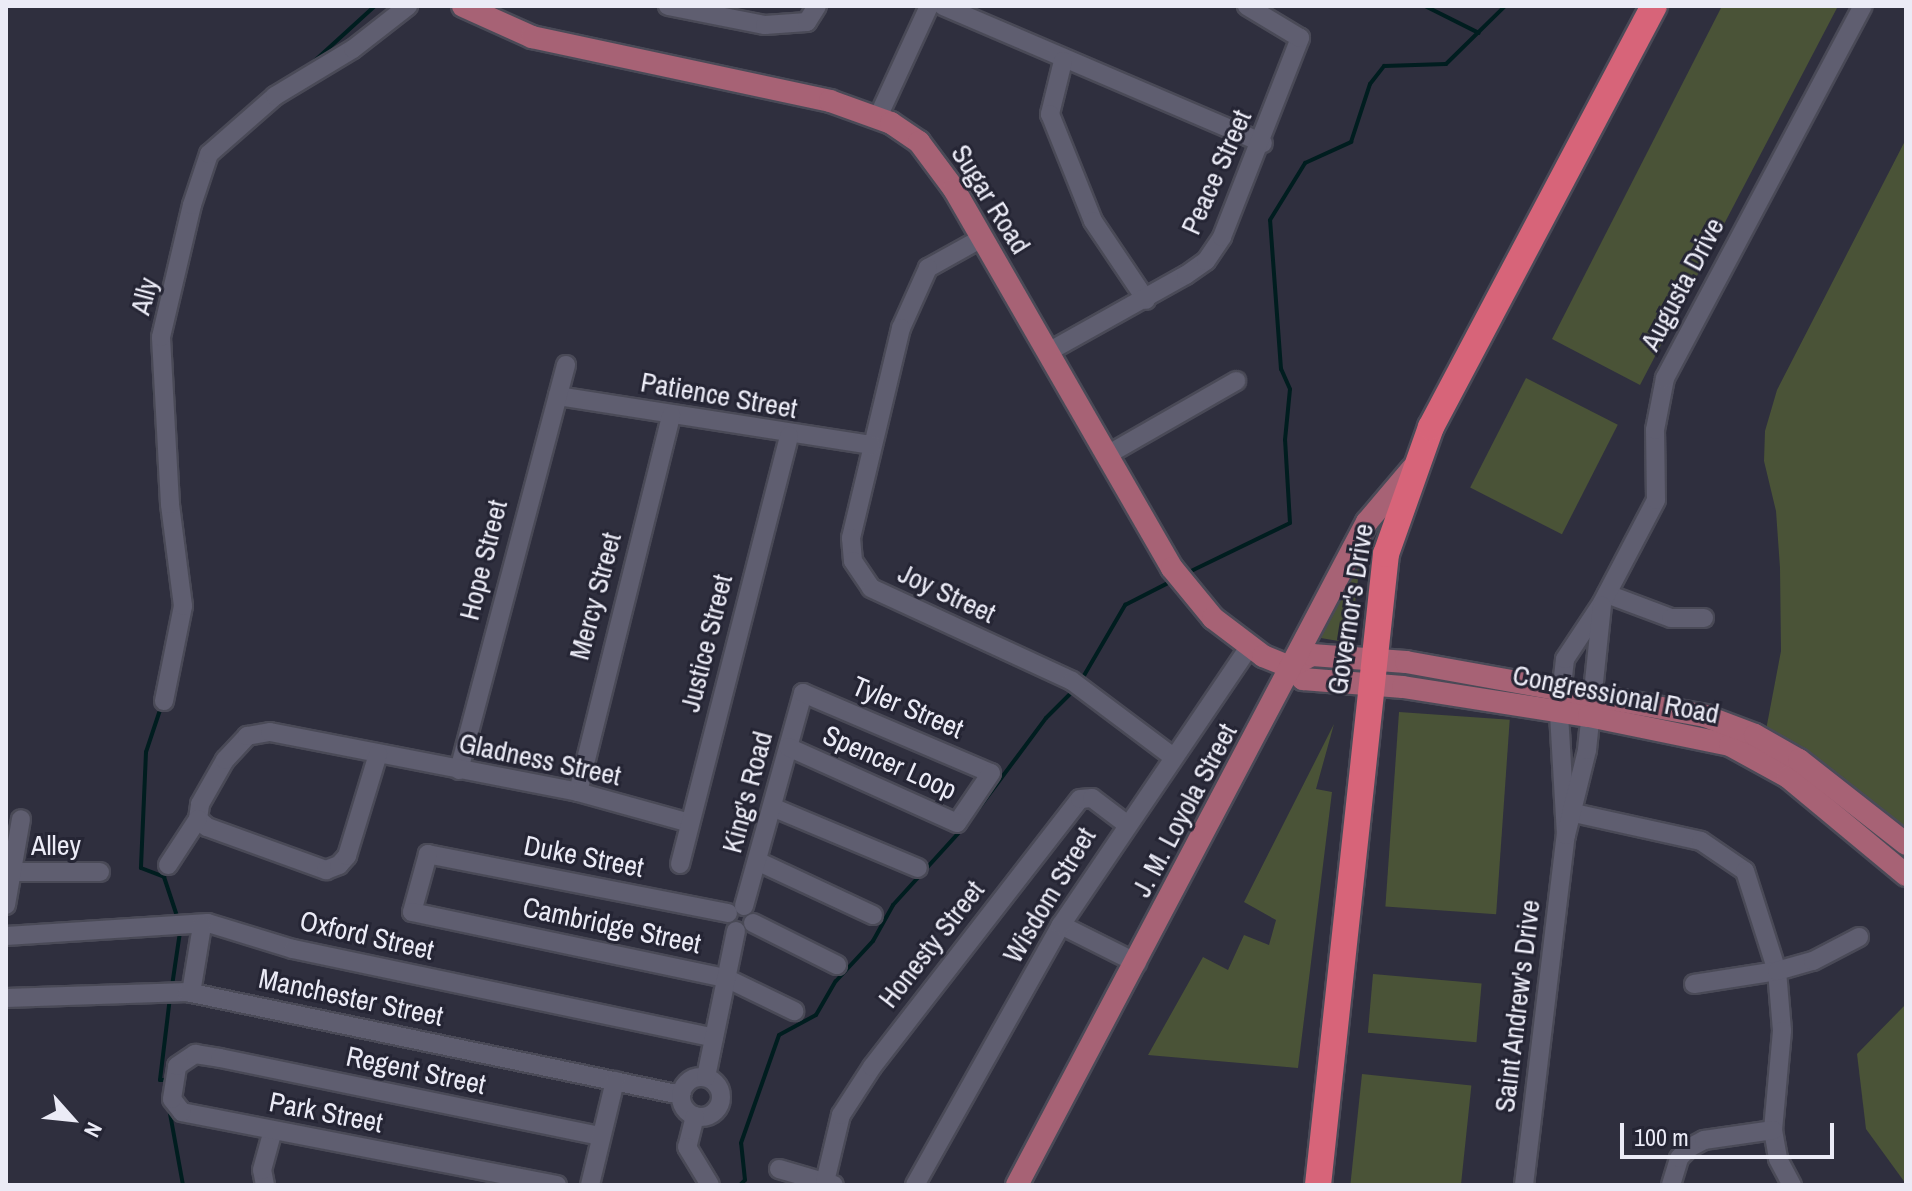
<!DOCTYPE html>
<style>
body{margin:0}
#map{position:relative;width:1912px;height:1191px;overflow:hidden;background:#2f2f3e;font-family:"Archivo Narrow",sans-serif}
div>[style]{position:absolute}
.green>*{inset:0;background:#4a5337;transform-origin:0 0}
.stream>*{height:4px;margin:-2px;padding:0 2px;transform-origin:2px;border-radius:2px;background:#001d1f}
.roads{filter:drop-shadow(2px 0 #4a4a57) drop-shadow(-2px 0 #4a4a57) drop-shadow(0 2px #4a4a57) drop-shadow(0 -2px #4a4a57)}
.minor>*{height:18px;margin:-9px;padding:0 9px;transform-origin:9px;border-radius:9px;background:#5f5e70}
.minor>.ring{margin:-9px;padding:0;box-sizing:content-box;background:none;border:18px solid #5f5e70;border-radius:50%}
.major>*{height:22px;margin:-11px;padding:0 11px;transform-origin:11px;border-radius:11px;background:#a76275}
.highway>*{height:26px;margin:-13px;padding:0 13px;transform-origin:13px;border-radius:13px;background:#d76479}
span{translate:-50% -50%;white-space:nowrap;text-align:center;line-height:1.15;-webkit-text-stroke:6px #252534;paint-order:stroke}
.street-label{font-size:28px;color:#ebebf6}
.frame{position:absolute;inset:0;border:8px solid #ebebf6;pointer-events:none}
.north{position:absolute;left:32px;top:1079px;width:80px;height:80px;-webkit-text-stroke:6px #252534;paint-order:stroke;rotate:117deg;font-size:22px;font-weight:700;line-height:32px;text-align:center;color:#ebebf6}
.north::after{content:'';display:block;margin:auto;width:28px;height:36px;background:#ebebf6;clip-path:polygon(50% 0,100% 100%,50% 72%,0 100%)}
.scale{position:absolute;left:1620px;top:1123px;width:214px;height:36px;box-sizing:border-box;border:4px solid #ebebf6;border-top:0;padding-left:10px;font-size:24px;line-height:28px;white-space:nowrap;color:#ebebf6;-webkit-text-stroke:6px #252534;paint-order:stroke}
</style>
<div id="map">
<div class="green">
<i style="clip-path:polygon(1722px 6px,1838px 6px,1640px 385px,1552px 339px)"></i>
<i style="clip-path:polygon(1906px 139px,1906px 837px,1766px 730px,1781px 651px,1780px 568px,1776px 511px,1764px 461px,1765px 431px,1777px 390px)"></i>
<i style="left:1526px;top:378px;width:103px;height:123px;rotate:27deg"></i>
<i style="clip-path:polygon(1362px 548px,1350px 643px,1315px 637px)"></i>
<i style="left:1399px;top:712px;width:111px;height:195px;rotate:4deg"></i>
<i style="clip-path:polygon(1334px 724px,1316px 789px,1332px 792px,1298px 1068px,1148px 1055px,1203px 957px,1228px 970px,1244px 935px,1269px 945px,1276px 920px,1244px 902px)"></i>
<i style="left:1373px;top:974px;width:109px;height:59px;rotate:5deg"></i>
<i style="clip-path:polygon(1906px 1004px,1906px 1184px,1866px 1129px,1857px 1054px)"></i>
<i style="left:1362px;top:1074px;width:110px;height:112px;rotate:6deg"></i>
</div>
<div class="stream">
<i style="left:1425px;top:6px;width:60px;rotate:26.6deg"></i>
<i style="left:309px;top:66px;width:89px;rotate:-42.3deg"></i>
<i style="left:154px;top:368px;width:27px;rotate:88deg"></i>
<i style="left:1187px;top:573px;width:114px;rotate:-25.9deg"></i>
<i style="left:1290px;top:523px;width:83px;rotate:-93.4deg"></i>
<i style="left:1285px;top:440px;width:51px;rotate:-84.4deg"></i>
<i style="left:1290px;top:389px;width:22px;rotate:-114deg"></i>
<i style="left:1281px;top:369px;width:149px;rotate:-94.2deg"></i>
<i style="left:1270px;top:220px;width:67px;rotate:-58.4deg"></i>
<i style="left:1305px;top:163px;width:51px;rotate:-24.5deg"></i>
<i style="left:1351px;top:142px;width:61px;rotate:-71.9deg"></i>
<i style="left:1370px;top:84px;width:23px;rotate:-52deg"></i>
<i style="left:1384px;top:66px;width:62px;rotate:-1.8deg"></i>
<i style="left:1446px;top:64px;width:83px;rotate:-44.5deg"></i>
<i style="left:1082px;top:679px;width:86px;rotate:-59.8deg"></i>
<i style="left:1125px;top:605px;width:53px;rotate:-27.1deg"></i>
<i style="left:162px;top:704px;width:51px;rotate:108.4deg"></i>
<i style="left:146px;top:752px;width:116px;rotate:92.5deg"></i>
<i style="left:141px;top:868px;width:25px;rotate:21deg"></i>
<i style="left:164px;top:877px;width:44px;rotate:71.6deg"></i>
<i style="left:970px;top:820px;width:127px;rotate:-53.3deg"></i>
<i style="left:1046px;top:718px;width:40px;rotate:-45deg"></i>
<i style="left:172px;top:986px;width:55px;rotate:-81.6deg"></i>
<i style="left:168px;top:1080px;width:8px;rotate:180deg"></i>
<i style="left:160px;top:1080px;width:84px;rotate:-83.1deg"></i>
<i style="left:169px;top:1108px;width:78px;rotate:79.7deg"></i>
<i style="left:740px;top:1185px;width:7px;rotate:-45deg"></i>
<i style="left:745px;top:1180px;width:37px;rotate:-96deg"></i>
<i style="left:741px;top:1143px;width:114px;rotate:-70.6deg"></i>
<i style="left:779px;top:1035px;width:42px;rotate:-28.4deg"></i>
<i style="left:816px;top:1015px;width:39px;rotate:-60deg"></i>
<i style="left:836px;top:981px;width:54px;rotate:-47.2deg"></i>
<i style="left:873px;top:941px;width:41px;rotate:-60.9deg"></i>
<i style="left:893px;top:905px;width:105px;rotate:-47.7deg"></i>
</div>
<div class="roads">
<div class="minor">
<i style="left:668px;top:6px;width:99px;rotate:11.1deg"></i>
<i style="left:765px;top:25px;width:42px;rotate:-4.1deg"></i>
<i style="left:807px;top:22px;width:19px;rotate:-58deg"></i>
<i style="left:943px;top:6px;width:348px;rotate:23.2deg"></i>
<i style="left:1063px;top:61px;width:55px;rotate:103.8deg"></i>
<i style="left:1050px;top:114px;width:115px;rotate:68.1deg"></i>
<i style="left:1093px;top:221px;width:95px;rotate:56.1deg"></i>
<i style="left:878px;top:117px;width:122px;rotate:-65.3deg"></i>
<i style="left:982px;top:238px;width:62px;rotate:150.9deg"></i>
<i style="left:928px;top:268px;width:66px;rotate:114.2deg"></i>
<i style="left:901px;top:328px;width:216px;rotate:103.4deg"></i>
<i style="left:851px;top:538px;width:23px;rotate:85deg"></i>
<i style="left:853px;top:561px;width:32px;rotate:56deg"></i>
<i style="left:871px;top:588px;width:221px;rotate:24.8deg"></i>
<i style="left:1072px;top:681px;width:125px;rotate:36.9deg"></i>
<i style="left:1048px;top:352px;width:158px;rotate:-29.2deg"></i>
<i style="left:1186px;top:275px;width:24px;rotate:-35deg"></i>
<i style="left:1206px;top:261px;width:29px;rotate:-56deg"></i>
<i style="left:1222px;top:237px;width:214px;rotate:-68.6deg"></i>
<i style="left:1300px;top:38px;width:62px;rotate:-148.9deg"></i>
<i style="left:558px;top:396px;width:317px;rotate:8.9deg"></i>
<i style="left:1107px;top:455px;width:149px;rotate:-29.8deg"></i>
<i style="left:1607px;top:594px;width:68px;rotate:20.6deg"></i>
<i style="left:1671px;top:618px;width:33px"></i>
<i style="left:164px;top:701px;width:97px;rotate:-78.7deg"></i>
<i style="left:183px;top:606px;width:103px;rotate:-97.3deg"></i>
<i style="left:170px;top:504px;width:167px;rotate:-93.1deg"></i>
<i style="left:161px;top:337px;width:136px;rotate:-76.8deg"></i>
<i style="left:192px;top:205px;width:54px;rotate:-71.6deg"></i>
<i style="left:209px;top:154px;width:88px;rotate:-41.3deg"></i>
<i style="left:275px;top:96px;width:91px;rotate:-31.1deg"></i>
<i style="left:353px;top:49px;width:70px;rotate:-38deg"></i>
<i style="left:459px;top:770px;width:419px;rotate:-75.2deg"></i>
<i style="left:578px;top:792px;width:388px;rotate:-76.1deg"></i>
<i style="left:772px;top:807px;width:158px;rotate:22.7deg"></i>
<i style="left:1565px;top:811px;width:139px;rotate:12.4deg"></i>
<i style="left:1701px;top:841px;width:53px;rotate:34.3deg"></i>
<i style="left:1745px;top:871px;width:105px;rotate:72.3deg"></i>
<i style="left:1777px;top:971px;width:60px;rotate:85.2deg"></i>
<i style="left:1782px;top:1031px;width:99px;rotate:95.2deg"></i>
<i style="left:1773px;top:1130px;width:29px;rotate:80deg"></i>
<i style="left:1778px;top:1159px;width:30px;rotate:62deg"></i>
<i style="left:198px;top:819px;width:15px;rotate:-82deg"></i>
<i style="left:200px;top:804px;width:51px;rotate:-60.4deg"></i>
<i style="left:225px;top:760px;width:33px;rotate:-47deg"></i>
<i style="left:247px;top:736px;width:23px;rotate:-10deg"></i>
<i style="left:270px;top:732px;width:314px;rotate:11deg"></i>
<i style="left:578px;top:792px;width:116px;rotate:15.5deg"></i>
<i style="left:198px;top:819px;width:12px;rotate:42deg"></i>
<i style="left:207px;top:827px;width:127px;rotate:19.9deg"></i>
<i style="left:326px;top:870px;width:14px;rotate:-21deg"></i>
<i style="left:339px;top:865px;width:12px;rotate:-48deg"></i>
<i style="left:347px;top:856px;width:107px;rotate:-73.1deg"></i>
<i style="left:1566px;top:835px;width:123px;rotate:-93.3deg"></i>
<i style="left:1559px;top:712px;width:53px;rotate:-83.5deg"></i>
<i style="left:1565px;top:659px;width:67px;rotate:-56.5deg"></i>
<i style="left:1602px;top:603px;width:116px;rotate:-62.3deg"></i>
<i style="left:1656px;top:500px;width:70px;rotate:-90.8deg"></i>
<i style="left:1655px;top:430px;width:53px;rotate:-79.1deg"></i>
<i style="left:1665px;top:378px;width:421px;rotate:-62deg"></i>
<i style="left:757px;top:861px;width:128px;rotate:25deg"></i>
<i style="left:680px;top:864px;width:442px;rotate:-75.7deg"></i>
<i style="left:168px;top:865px;width:55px;rotate:-56.9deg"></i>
<i style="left:12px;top:872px;width:88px"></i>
<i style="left:6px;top:905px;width:87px;rotate:-80.1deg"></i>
<i style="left:744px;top:906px;width:221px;rotate:-74.5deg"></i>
<i style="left:803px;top:693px;width:204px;rotate:23.1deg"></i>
<i style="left:991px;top:773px;width:60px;rotate:124.2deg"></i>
<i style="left:957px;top:823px;width:185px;rotate:-155.8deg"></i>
<i style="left:728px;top:913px;width:306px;rotate:-168.9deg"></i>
<i style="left:428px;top:854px;width:60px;rotate:105.4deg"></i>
<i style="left:412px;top:912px;width:321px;rotate:11.9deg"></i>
<i style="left:726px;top:978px;width:76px;rotate:25.9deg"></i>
<i style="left:753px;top:923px;width:94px;rotate:26.6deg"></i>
<i style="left:1061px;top:925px;width:85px;rotate:26.6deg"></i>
<i style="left:6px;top:936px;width:202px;rotate:-3.7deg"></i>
<i style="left:208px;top:923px;width:89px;rotate:17deg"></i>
<i style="left:293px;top:949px;width:430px;rotate:11.9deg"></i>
<i style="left:1694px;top:984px;width:84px;rotate:-8.9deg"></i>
<i style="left:1777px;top:971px;width:37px;rotate:-16deg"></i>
<i style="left:1813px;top:961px;width:52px;rotate:-27.6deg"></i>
<i style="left:191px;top:993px;width:68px;rotate:-80.7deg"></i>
<i style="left:6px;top:998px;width:181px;rotate:-1.9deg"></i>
<i style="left:187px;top:992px;width:505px;rotate:11.78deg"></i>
<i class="ring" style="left:681px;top:1077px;width:22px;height:22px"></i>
<i style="left:706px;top:1077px;width:149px;rotate:-78.4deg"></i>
<i style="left:695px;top:1116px;width:32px;rotate:104deg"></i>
<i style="left:687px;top:1147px;width:44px;rotate:58.8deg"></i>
<i style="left:779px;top:1169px;width:57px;rotate:16.2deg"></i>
<i style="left:825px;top:1182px;width:69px;rotate:-76.6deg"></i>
<i style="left:841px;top:1115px;width:57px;rotate:-57.1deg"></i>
<i style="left:872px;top:1067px;width:339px;rotate:-52.2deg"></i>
<i style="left:1080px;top:799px;width:12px;rotate:-5deg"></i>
<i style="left:1092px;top:798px;width:41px;rotate:37.1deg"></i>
<i style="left:265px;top:1185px;width:15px;rotate:-101deg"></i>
<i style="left:262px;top:1170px;width:41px;rotate:-74.6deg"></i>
<i style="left:557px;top:1185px;width:382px;rotate:-169deg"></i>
<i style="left:182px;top:1112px;width:16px;rotate:-128deg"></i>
<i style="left:172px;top:1099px;width:33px;rotate:-81deg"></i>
<i style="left:177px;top:1066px;width:22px;rotate:-34deg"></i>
<i style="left:195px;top:1054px;width:25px;rotate:9deg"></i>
<i style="left:220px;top:1058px;width:389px;rotate:11.6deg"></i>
<i style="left:590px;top:1185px;width:107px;rotate:-76.5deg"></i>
<i style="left:915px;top:1185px;width:298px;rotate:-60.7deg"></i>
<i style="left:1061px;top:925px;width:336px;rotate:-55.9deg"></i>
<i style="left:1524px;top:1185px;width:353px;rotate:-83.2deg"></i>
<i style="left:1566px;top:835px;width:88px;rotate:-76.1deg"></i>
<i style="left:1587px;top:750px;width:145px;rotate:-84.1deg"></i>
<i style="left:1671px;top:1185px;width:28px;rotate:-73deg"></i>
<i style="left:1679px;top:1158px;width:14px;rotate:-45deg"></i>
<i style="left:1689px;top:1148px;width:17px;rotate:-28deg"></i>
<i style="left:1704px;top:1140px;width:70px;rotate:-8.2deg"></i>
</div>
<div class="major">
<i style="left:463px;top:6px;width:76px;rotate:24.2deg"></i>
<i style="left:532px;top:37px;width:305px;rotate:12.1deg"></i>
<i style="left:830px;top:101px;width:65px;rotate:19.8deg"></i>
<i style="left:891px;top:123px;width:34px;rotate:34deg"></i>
<i style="left:919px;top:142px;width:59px;rotate:53.3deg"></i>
<i style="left:954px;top:189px;width:437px;rotate:60.1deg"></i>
<i style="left:1172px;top:568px;width:65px;rotate:50.6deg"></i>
<i style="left:1213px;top:618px;width:63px;rotate:37.2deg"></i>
<i style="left:1263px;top:656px;width:29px;rotate:22deg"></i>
<i style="left:1290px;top:667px;width:18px;rotate:43deg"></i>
<i style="left:1303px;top:679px;width:100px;rotate:4.6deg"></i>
<i style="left:1403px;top:687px;width:188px;rotate:8.9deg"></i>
<i style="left:1589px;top:716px;width:144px;rotate:11.6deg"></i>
<i style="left:1730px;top:745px;width:66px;rotate:28.9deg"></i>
<i style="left:1788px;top:777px;width:153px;rotate:39.7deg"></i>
<i style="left:1290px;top:667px;width:25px;rotate:-29deg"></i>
<i style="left:1312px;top:655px;width:94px;rotate:4.3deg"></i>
<i style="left:1406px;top:662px;width:304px;rotate:10.2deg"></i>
<i style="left:1705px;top:716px;width:53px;rotate:20.8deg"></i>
<i style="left:1755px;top:735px;width:51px;rotate:29.6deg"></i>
<i style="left:1799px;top:760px;width:136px;rotate:38.1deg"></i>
<i style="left:1017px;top:1185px;width:750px;rotate:-62.17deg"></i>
<i style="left:1367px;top:522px;width:70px;rotate:-49.7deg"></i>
</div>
<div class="highway">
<i style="left:1318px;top:1185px;width:635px;rotate:-83.85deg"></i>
<i style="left:1386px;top:554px;width:135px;rotate:-70.5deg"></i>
<i style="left:1431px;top:427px;width:476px;rotate:-62.1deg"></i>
</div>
</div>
<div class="street-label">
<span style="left:1216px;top:172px;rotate:-66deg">Peace Street</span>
<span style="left:991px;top:199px;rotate:58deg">Sugar Road</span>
<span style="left:1682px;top:284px;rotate:-62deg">Augusta Drive</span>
<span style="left:144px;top:296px;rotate:-75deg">Ally</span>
<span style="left:719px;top:395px;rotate:10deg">Patience Street</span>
<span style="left:483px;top:560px;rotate:-76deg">Hope Street</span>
<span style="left:947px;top:593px;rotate:25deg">Joy Street</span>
<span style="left:595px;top:596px;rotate:-75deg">Mercy Street</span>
<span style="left:1350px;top:609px;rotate:-81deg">Governor's Drive</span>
<span style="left:706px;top:643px;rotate:-76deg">Justice Street</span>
<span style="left:1616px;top:694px;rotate:11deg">Congressional Road</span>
<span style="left:908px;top:707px;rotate:23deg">Tyler Street</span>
<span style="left:540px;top:759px;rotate:12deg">Gladness Street</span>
<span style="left:890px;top:762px;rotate:24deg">Spencer Loop</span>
<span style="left:747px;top:792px;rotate:-75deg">King's Road</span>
<span style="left:1184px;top:810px;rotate:-62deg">J. M. Loyola Street</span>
<span style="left:56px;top:845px">Alley</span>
<span style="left:584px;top:856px;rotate:11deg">Duke Street</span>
<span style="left:1049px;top:895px;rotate:-59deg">Wisdom Street</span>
<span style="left:612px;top:925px;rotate:12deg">Cambridge Street</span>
<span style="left:367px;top:935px;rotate:13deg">Oxford Street</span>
<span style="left:931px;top:944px;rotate:-52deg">Honesty Street</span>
<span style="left:351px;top:997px;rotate:12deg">Manchester Street</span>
<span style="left:1517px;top:1006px;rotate:-83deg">Saint Andrew's Drive</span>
<span style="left:416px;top:1070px;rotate:12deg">Regent Street</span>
<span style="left:326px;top:1112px;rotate:11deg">Park Street</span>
</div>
<div class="frame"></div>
<div class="north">N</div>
<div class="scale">100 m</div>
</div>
